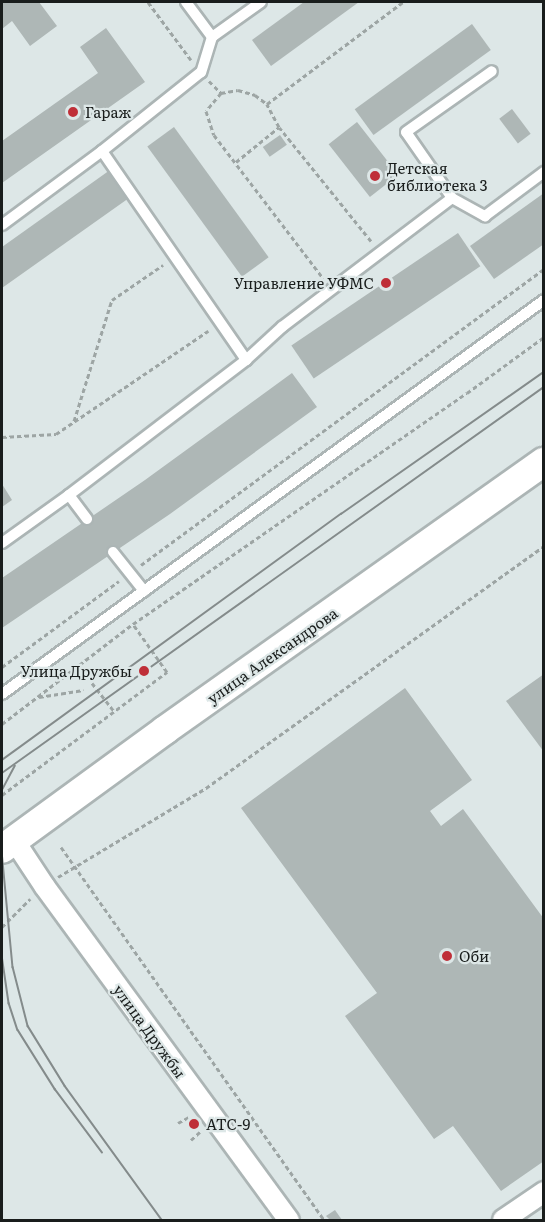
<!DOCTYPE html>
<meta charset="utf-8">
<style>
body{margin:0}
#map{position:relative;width:545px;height:1222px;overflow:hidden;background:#dde7e7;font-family:Literata,serif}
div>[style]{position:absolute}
.building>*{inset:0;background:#aeb7b6;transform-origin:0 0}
.path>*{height:3px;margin-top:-1.5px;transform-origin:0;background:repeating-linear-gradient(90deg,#9da5a4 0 4.5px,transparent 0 7.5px)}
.roads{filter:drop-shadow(2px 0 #acb5b5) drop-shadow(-2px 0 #acb5b5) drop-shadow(0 2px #acb5b5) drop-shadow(0 -2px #acb5b5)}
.service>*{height:10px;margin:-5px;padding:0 5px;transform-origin:5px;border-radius:5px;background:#fff}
.minor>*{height:20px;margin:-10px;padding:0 10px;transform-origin:10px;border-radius:10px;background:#fff}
.secondary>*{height:28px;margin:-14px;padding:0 14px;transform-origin:14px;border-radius:14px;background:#fff}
.tram>*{height:1.5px;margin:-0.75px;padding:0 0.75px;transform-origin:0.75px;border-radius:0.75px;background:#848b8b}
.dots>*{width:16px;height:16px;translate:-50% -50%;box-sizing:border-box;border:3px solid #dde7e7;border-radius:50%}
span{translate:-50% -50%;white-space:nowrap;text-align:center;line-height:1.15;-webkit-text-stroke:4.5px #dde7e7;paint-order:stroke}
.poi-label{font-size:15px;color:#191d1c}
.left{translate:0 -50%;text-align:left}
.right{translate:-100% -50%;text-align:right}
.street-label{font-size:15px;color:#191d1c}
.frame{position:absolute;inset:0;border:3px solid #191d1c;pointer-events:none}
</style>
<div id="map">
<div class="building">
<i style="clip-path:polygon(2px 2px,39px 2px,57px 26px,30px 46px,12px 21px,2px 29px)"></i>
<i style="clip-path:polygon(304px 2px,359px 2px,271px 66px,252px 40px)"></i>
<i style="left:472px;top:24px;width:32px;height:145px;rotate:54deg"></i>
<i style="clip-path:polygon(106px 28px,145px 82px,2px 183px,2px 141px,98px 73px,80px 47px)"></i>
<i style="left:512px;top:109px;width:31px;height:16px;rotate:53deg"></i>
<i style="left:357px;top:122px;width:67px;height:36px;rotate:52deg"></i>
<i style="left:174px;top:127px;width:161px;height:33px;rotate:54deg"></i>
<i style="left:280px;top:135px;width:12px;height:21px;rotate:55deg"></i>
<i style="clip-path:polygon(110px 170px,129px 198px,2px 288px,2px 247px)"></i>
<i style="clip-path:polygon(544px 193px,544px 244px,494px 279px,470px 246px)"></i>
<i style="left:458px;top:233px;width:40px;height:201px;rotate:56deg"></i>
<i style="clip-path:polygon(292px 373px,317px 407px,170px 514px,2px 628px,2px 578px,145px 480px)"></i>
<i style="clip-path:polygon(2px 484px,12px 500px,2px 507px)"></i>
<i style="clip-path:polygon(544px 674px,544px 752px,506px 701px)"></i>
<i style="clip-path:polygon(405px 688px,472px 780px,430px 811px,441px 826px,463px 809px,544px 919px,544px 1161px,501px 1191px,453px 1126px,434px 1139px,345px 1016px,377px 993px,241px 808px)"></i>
<i style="clip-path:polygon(335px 1210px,342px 1220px,330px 1220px,326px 1216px)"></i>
</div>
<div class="path">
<i style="left:148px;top:2px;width:72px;rotate:53.4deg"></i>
<i style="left:209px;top:81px;width:17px;rotate:45deg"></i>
<i style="left:221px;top:93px;width:23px;rotate:130deg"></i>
<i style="left:206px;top:111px;width:25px;rotate:72deg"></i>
<i style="left:214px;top:135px;width:180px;rotate:52.7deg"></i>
<i style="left:221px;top:93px;width:17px;rotate:-10deg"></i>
<i style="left:238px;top:90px;width:18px;rotate:16deg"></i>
<i style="left:255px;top:95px;width:15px;rotate:37deg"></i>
<i style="left:236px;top:162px;width:55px;rotate:-39.1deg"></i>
<i style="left:371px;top:241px;width:146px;rotate:-128.9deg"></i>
<i style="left:279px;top:127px;width:26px;rotate:-118deg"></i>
<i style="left:267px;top:104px;width:170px;rotate:-36.9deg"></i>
<i style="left:74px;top:421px;width:127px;rotate:-72.6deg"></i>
<i style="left:112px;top:300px;width:62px;rotate:-34.5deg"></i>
<i style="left:2px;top:437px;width:54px;rotate:-3.2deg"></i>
<i style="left:56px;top:434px;width:184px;rotate:-34.1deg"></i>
<i style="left:141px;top:565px;width:500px;rotate:-36.3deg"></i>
<i style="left:2px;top:667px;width:145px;rotate:-36.3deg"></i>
<i style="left:92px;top:683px;width:36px;rotate:52deg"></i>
<i style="left:39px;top:697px;width:45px;rotate:-9deg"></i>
<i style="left:2px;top:724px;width:165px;rotate:-37.4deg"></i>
<i style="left:133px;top:624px;width:406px;rotate:-34.7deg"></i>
<i style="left:467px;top:393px;width:95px;rotate:-36deg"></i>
<i style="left:2px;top:795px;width:206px;rotate:-36.7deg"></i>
<i style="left:167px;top:672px;width:59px;rotate:-125.3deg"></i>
<i style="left:61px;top:847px;width:456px;rotate:54.8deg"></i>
<i style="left:58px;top:877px;width:173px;rotate:-31deg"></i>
<i style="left:206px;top:788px;width:416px;rotate:-35.6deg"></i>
<i style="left:2px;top:927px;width:40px;rotate:-45deg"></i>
<i style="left:178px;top:1123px;width:13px;rotate:-29deg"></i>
<i style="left:191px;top:1140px;width:12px;rotate:-42deg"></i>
</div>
<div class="roads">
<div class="service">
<i style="left:186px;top:2px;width:44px;rotate:53.4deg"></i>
<i style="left:212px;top:37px;width:37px;rotate:107deg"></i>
<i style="left:201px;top:72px;width:127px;rotate:141.4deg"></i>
<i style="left:102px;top:151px;width:254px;rotate:55.4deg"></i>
<i style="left:212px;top:37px;width:60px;rotate:-35.5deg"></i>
<i style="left:452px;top:198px;width:80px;rotate:-124.9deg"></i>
<i style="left:406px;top:132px;width:105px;rotate:-35.3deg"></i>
<i style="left:2px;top:225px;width:124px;rotate:-36.5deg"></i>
<i style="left:69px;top:495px;width:30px;rotate:53deg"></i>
<i style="left:2px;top:543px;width:82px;rotate:-35.6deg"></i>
<i style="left:69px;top:495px;width:223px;rotate:-37.3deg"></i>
<i style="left:246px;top:360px;width:49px;rotate:-42.5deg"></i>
<i style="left:282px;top:327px;width:213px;rotate:-37.2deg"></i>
<i style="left:452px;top:198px;width:38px;rotate:29deg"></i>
<i style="left:485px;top:216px;width:74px;rotate:-36.7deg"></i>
<i style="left:113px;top:552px;width:50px;rotate:51.5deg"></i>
<i style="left:2px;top:694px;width:670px;rotate:-36.01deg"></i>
</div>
<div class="minor">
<i style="left:14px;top:840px;width:56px;rotate:56.6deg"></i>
<i style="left:45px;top:887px;width:413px;rotate:53.8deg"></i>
<i style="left:503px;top:1220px;width:50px;rotate:-34.3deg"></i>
</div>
<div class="secondary">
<i style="left:2px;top:849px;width:202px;rotate:-36.1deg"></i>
<i style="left:165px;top:730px;width:464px;rotate:-35.3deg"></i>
</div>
</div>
<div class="tram">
<i style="left:2px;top:760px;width:419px;rotate:-36deg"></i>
<i style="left:341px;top:514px;width:248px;rotate:-35deg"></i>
<i style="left:2px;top:773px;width:665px;rotate:-35.46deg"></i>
<i style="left:2px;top:790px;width:27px;rotate:-62deg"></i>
<i style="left:2px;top:851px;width:117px;rotate:84.6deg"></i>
<i style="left:13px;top:967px;width:61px;rotate:75.7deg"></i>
<i style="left:28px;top:1026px;width:70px;rotate:58.3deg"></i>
<i style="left:65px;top:1086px;width:165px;rotate:54.1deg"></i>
<i style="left:2px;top:955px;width:49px;rotate:81.7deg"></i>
<i style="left:9px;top:1003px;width:28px;rotate:72deg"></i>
<i style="left:18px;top:1030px;width:70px;rotate:57.9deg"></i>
<i style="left:55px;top:1089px;width:79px;rotate:53.3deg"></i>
</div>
<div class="dots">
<i style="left:73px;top:112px;background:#bf2f38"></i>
<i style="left:375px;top:176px;background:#bf2f38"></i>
<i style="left:386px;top:283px;background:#bf2f38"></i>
<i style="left:144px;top:671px;background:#bf2f38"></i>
<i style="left:447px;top:956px;background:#bf2f38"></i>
<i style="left:194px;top:1124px;background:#bf2f38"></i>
</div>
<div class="poi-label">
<span class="left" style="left:85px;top:112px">Гараж</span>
<span class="left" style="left:387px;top:176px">Детская<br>библиотека 3</span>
<span class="right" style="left:374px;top:283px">Управление УФМС</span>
<span class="right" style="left:132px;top:671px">Улица Дружбы</span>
<span class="left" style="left:459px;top:956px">Оби</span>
<span class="left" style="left:206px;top:1124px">АТС-9</span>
</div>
<div class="street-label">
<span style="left:272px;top:655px;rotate:-35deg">улица Александрова</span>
<span style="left:150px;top:1031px;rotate:54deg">улица Дружбы</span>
</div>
<div class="frame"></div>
</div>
